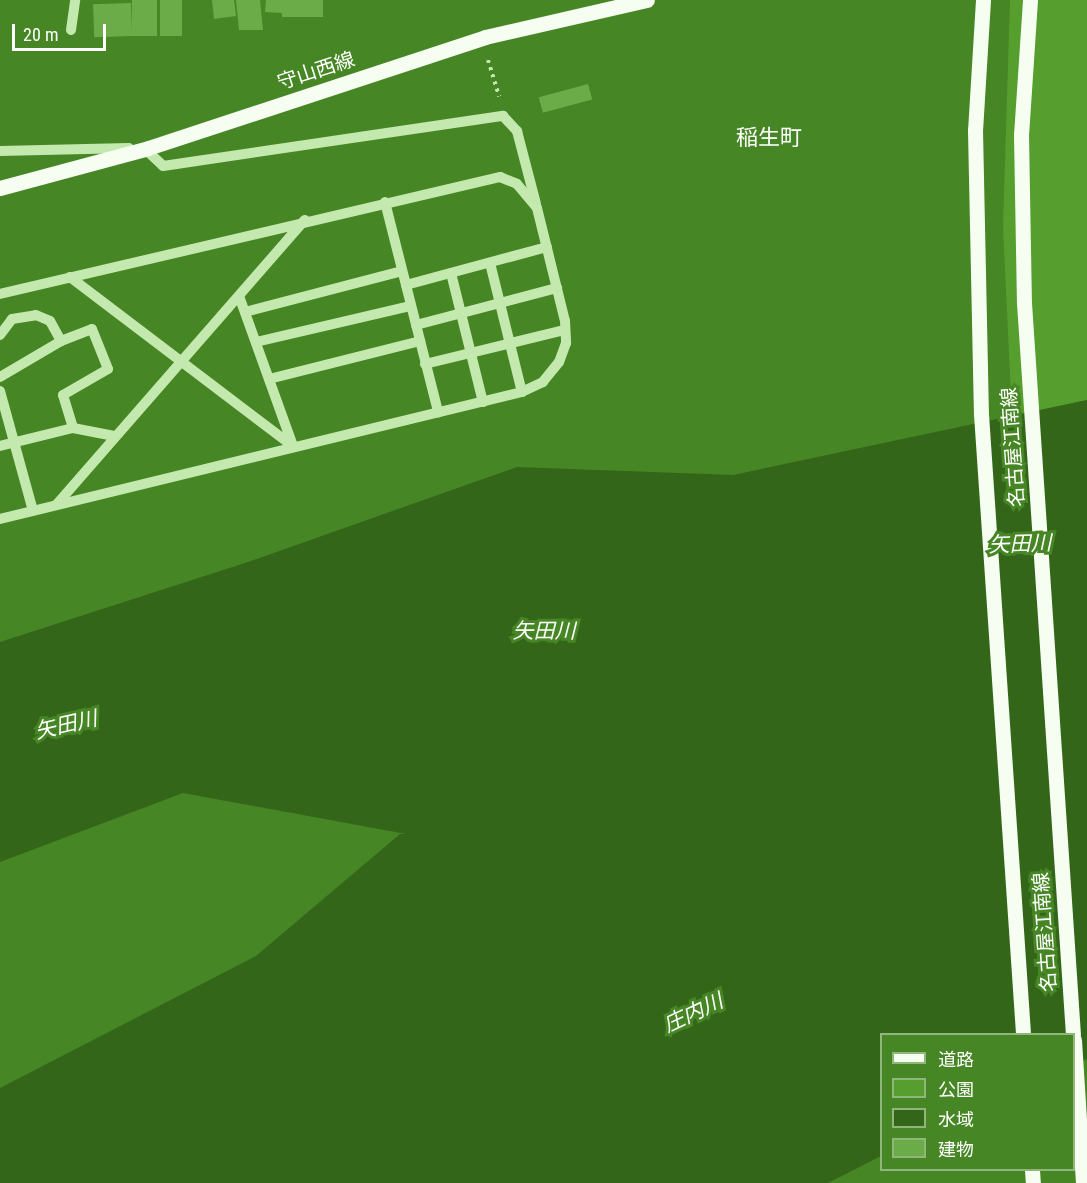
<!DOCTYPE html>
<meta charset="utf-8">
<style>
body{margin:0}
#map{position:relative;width:1087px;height:1183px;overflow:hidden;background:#468624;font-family:"Roboto Condensed","Noto Sans JP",sans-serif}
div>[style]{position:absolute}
.green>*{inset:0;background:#569e2e}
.water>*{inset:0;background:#336619}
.building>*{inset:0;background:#6bac48;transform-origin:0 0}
.path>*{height:4px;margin-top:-2px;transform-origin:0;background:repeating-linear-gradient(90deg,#c3e9ae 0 3px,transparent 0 7.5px)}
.minor>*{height:10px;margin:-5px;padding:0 5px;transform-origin:5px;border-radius:5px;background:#c3e9ae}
.major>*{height:15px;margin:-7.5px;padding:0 7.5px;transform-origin:7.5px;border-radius:7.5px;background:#f5fef1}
span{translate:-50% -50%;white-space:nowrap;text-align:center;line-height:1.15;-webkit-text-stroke:6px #468624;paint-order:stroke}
.street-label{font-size:20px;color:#fff}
.water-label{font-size:21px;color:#fff;font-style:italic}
.quarter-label{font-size:22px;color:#fff}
.legend{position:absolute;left:880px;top:1033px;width:195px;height:138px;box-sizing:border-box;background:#468624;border:2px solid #90b67c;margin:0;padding:8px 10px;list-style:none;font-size:18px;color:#fff}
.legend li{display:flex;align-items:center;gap:12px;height:30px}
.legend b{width:30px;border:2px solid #90b67c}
.scale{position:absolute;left:12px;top:24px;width:94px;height:27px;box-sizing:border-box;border:3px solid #fff;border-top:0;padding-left:8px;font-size:18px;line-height:21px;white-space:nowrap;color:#fff;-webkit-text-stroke:4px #468624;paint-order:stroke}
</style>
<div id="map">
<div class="green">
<i style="clip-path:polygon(1010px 0,1087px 0,1087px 400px,1012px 416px,1003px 227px)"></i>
</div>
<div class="water">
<i style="clip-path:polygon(1087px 400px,1087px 1059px,1074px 1065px,1074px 1034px,882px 1034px,881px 1156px,828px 1183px,0 1183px,0 1088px,256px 956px,400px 834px,406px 834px,183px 793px,0 862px,0 642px,248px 562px,517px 467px,733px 475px)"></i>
</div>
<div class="building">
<i style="left:132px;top:0;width:25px;height:36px"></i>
<i style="left:160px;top:0;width:22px;height:36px"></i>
<i style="clip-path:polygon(212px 0,234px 0,236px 16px,214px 19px)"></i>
<i style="clip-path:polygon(236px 0,260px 0,263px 30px,239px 30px)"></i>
<i style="clip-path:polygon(266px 0,323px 0,323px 17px,282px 17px,282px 13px,265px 12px)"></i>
<i style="left:131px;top:3px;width:33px;height:38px;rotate:88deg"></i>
<i style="left:588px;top:84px;width:16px;height:51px;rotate:75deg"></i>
</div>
<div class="path">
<i style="left:488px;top:60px;width:38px;rotate:73deg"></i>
</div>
<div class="minor">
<i style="left:71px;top:30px;width:30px;rotate:-82deg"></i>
<i style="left:144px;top:148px;width:26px;rotate:43deg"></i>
<i style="left:163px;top:166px;width:344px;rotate:-8.4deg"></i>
<i style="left:503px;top:116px;width:21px;rotate:47deg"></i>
<i style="left:517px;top:131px;width:75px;rotate:75.4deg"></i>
<i style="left:0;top:151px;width:129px;rotate:-1.3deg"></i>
<i style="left:385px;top:202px;width:217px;rotate:75.8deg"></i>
<i style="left:490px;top:263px;width:133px;rotate:76.1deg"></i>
<i style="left:451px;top:273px;width:133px;rotate:76.1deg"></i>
<i style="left:70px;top:277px;width:280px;rotate:37.2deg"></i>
<i style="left:293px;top:446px;width:159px;rotate:-109.8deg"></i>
<i style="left:406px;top:285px;width:146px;rotate:-15.1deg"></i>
<i style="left:0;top:294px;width:514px;rotate:-13.17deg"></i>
<i style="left:500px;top:177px;width:18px;rotate:22deg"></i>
<i style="left:517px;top:184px;width:31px;rotate:50deg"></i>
<i style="left:537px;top:208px;width:116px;rotate:76.1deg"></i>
<i style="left:565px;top:321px;width:22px;rotate:87deg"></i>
<i style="left:566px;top:343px;width:20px;rotate:110deg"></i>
<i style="left:559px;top:362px;width:26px;rotate:129deg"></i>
<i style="left:543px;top:382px;width:23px;rotate:155deg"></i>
<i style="left:522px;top:392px;width:537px;rotate:166.33deg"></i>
<i style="left:245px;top:312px;width:162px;rotate:-14.6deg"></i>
<i style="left:416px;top:325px;width:146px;rotate:-14.7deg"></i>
<i style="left:0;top:335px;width:20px;rotate:-53deg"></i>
<i style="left:12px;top:319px;width:24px;rotate:-9deg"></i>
<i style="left:36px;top:315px;width:15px;rotate:23deg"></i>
<i style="left:50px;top:321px;width:23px;rotate:61deg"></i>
<i style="left:256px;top:342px;width:159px;rotate:-13.1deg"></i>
<i style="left:425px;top:364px;width:144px;rotate:-13.7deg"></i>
<i style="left:0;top:377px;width:71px;rotate:-30.5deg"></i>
<i style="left:61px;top:341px;width:33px;rotate:-21deg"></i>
<i style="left:92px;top:329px;width:43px;rotate:68.2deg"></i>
<i style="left:108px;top:369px;width:52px;rotate:150deg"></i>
<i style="left:63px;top:395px;width:34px;rotate:73deg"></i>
<i style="left:269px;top:379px;width:156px;rotate:-14.1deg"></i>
<i style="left:0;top:391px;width:124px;rotate:74.6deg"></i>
<i style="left:0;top:446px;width:75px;rotate:-13.9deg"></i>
<i style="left:73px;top:428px;width:42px;rotate:11deg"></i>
<i style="left:57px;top:504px;width:377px;rotate:-48.9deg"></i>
</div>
<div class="major">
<i style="left:983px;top:0;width:130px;rotate:93.5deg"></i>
<i style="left:975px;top:130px;width:284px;rotate:88.8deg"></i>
<i style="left:981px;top:414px;width:621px;rotate:86.12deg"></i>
<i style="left:1030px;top:0;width:134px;rotate:93.8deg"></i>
<i style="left:1021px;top:134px;width:169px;rotate:89deg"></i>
<i style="left:1024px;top:303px;width:733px;rotate:86.17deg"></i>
<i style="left:0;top:188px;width:153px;rotate:-15.1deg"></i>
<i style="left:148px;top:148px;width:355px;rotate:-18.2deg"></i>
<i style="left:485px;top:37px;width:166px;rotate:-12.9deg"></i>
<i style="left:1074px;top:1040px;width:143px;rotate:86.4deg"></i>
<i style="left:1032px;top:1170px;width:13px;rotate:86deg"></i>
</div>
<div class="street-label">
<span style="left:316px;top:71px;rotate:-18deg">守山西線</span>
<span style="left:1013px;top:447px;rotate:-94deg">名古屋江南線</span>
<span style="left:1045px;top:932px;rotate:-94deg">名古屋江南線</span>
</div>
<div class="water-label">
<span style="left:1020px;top:544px;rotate:-2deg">矢田川</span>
<span style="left:544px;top:631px">矢田川</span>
<span style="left:66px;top:725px;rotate:-13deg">矢田川</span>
<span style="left:693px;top:1013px;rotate:-25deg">庄内川</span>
</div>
<div class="quarter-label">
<span style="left:769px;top:138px">稲生町</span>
</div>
<ul class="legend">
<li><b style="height:8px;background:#f5fef1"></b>道路</li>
<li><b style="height:16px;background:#569e2e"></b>公園</li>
<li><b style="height:16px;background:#336619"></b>水域</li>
<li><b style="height:16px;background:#6bac48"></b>建物</li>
</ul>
<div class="scale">20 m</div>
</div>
